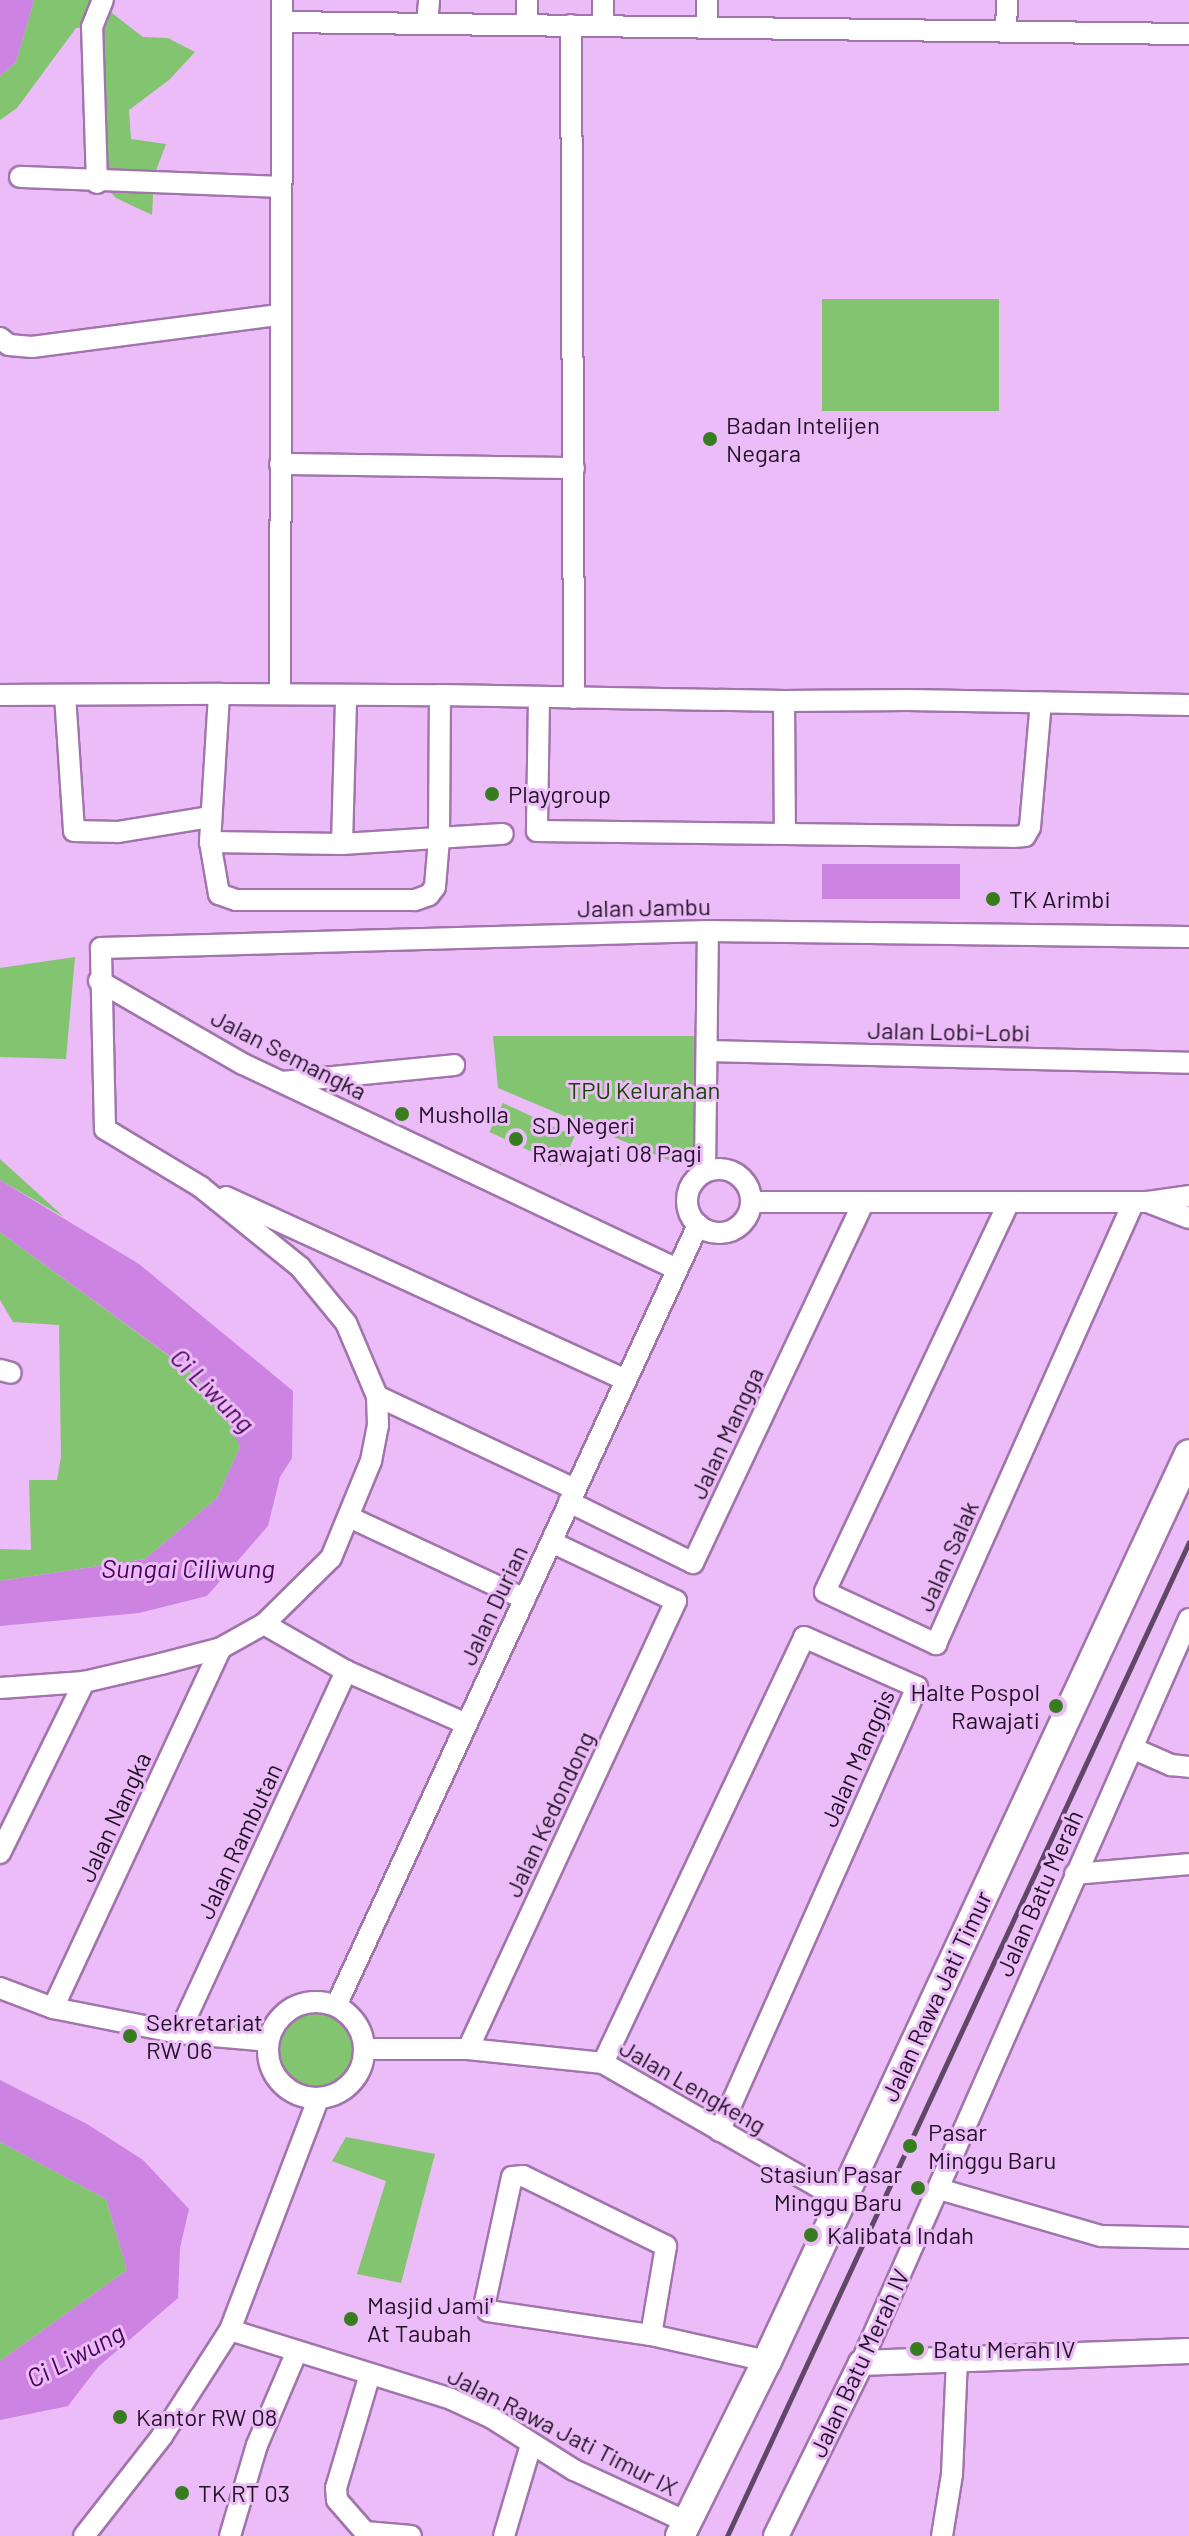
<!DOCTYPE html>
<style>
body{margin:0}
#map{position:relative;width:1189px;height:2536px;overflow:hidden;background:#ebbcf7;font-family:Barlow,sans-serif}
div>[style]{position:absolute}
.green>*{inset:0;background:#82c470;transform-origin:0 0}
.round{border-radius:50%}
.water>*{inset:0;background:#cd83e1;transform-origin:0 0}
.roads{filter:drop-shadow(2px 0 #a175ac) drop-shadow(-2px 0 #a175ac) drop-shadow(0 2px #a175ac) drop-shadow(0 -2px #a175ac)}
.minor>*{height:20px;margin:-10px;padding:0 10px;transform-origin:10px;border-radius:10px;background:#fff}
.minor>.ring{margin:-10px;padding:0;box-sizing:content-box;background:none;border:20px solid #fff;border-radius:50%}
.tertiary>*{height:24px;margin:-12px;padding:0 12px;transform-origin:12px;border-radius:12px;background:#fff}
.secondary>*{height:28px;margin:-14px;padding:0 14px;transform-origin:14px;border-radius:14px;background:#fff}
.rail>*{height:5px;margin:-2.5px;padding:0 2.5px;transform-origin:2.5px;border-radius:2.5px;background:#604667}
.dots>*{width:22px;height:22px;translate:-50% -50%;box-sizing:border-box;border:4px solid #ebbcf7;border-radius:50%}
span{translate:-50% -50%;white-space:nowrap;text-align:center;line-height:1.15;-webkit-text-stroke:6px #ebbcf7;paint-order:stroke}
.poi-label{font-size:24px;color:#221126}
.left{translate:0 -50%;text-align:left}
.right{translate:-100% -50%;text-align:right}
.street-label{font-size:24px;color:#221126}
.park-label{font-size:24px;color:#154701}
.water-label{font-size:26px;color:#4a005a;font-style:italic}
</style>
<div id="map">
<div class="green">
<i style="clip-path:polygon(34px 0,109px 0,108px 10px,143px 37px,168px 38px,195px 52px,169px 80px,129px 110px,131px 139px,166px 144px,154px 176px,152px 215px,116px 198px,102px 183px,92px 27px,76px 28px,17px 108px,0 120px,0 76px,16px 62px)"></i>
<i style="left:822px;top:299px;width:177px;height:112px"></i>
<i style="clip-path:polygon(75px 957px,66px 1059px,0 1057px,0 968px)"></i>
<i style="clip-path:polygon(493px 1036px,700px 1036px,699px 1163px,668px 1160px,498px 1088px)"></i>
<i style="left:503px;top:1103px;width:79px;height:32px;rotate:25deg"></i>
<i style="clip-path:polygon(0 1159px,64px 1217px,0 1180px)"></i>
<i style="clip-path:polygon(0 1232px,188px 1370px,219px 1402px,235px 1427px,240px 1447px,217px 1498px,145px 1559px,0 1581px,0 1549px,31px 1550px,29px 1480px,57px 1480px,61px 1457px,59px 1325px,13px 1322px,0 1300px)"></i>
<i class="round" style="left:268px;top:2002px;width:96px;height:96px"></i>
<i style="clip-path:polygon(346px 2137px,435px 2154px,401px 2283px,357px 2274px,386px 2181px,332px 2161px)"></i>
<i style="clip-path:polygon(0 2142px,106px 2199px,127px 2270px,0 2361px)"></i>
</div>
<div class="water">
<i style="clip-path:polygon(0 0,34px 0,16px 62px,0 76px)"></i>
<i style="left:822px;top:864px;width:138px;height:35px"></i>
<i style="clip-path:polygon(0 1180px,139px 1264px,293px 1391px,292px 1458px,280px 1477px,268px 1526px,207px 1596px,139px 1613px,0 1626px,0 1581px,145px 1559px,217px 1498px,240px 1447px,220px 1402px,190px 1371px,0 1232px)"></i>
<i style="clip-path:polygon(0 2080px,87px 2124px,143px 2160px,189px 2209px,180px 2248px,178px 2298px,98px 2367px,68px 2406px,0 2420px,0 2361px,127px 2270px,106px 2199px,0 2142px)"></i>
</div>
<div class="roads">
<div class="minor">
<i style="left:283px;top:22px;width:906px;rotate:0.76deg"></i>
<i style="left:427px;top:24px;width:24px;rotate:-85deg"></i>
<i style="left:527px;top:25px;width:25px;rotate:-90deg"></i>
<i style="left:571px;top:25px;width:673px;rotate:89.74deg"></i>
<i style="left:603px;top:26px;width:26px;rotate:-90deg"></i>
<i style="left:707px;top:28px;width:28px;rotate:-90deg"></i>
<i style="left:1006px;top:31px;width:31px;rotate:-88deg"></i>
<i style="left:20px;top:177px;width:259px;rotate:2.2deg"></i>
<i style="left:97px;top:183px;width:156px;rotate:-91.8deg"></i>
<i style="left:92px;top:27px;width:29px;rotate:-68deg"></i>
<i style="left:0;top:338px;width:11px;rotate:38deg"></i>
<i style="left:9px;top:345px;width:23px;rotate:5deg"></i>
<i style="left:32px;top:347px;width:249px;rotate:-7.4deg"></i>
<i style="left:280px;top:464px;width:294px;rotate:0.8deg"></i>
<i style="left:280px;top:694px;width:694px;rotate:-89.83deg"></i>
<i style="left:0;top:695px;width:219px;rotate:-0.3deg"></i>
<i style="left:65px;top:695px;width:136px;rotate:86.2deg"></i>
<i style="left:74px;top:831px;width:44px;rotate:1.3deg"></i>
<i style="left:118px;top:832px;width:93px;rotate:-9.3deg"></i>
<i style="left:440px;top:695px;width:144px;rotate:90.4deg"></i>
<i style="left:439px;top:839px;width:48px;rotate:94.8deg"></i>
<i style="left:435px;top:887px;width:10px;rotate:127deg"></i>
<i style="left:429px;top:895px;width:15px;rotate:160deg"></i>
<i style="left:415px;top:900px;width:179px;rotate:180deg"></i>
<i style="left:236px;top:900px;width:18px;rotate:-161deg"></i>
<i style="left:219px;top:894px;width:53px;rotate:-99.8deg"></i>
<i style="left:210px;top:842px;width:148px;rotate:-86.5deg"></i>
<i style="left:219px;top:694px;width:221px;rotate:0.3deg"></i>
<i style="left:440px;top:695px;width:344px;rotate:1deg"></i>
<i style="left:784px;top:701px;width:124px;rotate:-0.5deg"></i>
<i style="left:908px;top:700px;width:281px;rotate:1deg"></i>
<i style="left:539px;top:698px;width:133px;rotate:90.9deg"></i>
<i style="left:537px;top:831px;width:476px;rotate:0.7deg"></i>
<i style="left:1013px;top:837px;width:12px;rotate:-5deg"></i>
<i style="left:1025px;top:836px;width:10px;rotate:-61deg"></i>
<i style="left:1030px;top:827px;width:125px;rotate:-85deg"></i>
<i style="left:784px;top:701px;width:132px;rotate:89.6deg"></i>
<i style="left:210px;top:842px;width:132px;rotate:0.9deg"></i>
<i style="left:342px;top:844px;width:161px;rotate:-3.6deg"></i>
<i style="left:342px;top:844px;width:147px;rotate:-88.4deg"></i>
<i style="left:99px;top:981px;width:166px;rotate:30deg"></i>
<i style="left:243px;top:1064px;width:480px;rotate:25.3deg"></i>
<i style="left:707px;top:1051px;width:482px;rotate:1.4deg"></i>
<i style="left:282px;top:1082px;width:173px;rotate:-5.6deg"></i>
<i class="ring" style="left:687px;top:1169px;width:44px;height:44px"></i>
<i style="left:705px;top:1171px;width:240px;rotate:-89.3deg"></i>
<i style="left:226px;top:1197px;width:440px;rotate:24.6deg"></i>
<i style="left:751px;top:1202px;width:397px"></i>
<i style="left:1148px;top:1202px;width:41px;rotate:-8.3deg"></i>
<i style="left:1009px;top:1202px;width:431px;rotate:115.3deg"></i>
<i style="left:825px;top:1592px;width:123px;rotate:25.1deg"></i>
<i style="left:936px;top:1644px;width:484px;rotate:-65.9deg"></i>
<i style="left:1148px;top:1202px;width:44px;rotate:21.3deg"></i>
<i style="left:0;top:1370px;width:11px;rotate:15deg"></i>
<i style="left:377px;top:1396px;width:219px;rotate:25.2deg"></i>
<i style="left:569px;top:1502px;width:138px;rotate:26.2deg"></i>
<i style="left:693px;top:1563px;width:399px;rotate:-64.7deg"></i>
<i style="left:349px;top:1517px;width:194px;rotate:25deg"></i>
<i style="left:264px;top:1624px;width:95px;rotate:29.8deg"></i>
<i style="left:346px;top:1671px;width:132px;rotate:23.7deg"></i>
<i style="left:0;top:1688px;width:84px;rotate:-4.1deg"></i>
<i style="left:84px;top:1682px;width:79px;rotate:-13.2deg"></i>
<i style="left:161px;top:1664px;width:62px;rotate:-14.9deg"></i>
<i style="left:221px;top:1648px;width:49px;rotate:-29.2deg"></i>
<i style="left:264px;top:1624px;width:94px;rotate:-44.6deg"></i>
<i style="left:331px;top:1558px;width:105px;rotate:-67.6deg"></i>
<i style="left:371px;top:1461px;width:37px;rotate:-79deg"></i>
<i style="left:378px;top:1425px;width:29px;rotate:-92deg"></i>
<i style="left:377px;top:1396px;width:79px;rotate:-113deg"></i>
<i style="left:346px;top:1323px;width:72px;rotate:-129.4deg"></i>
<i style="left:300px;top:1267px;width:127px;rotate:-141.1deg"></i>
<i style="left:201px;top:1187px;width:112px;rotate:-148.9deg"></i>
<i style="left:105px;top:1129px;width:181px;rotate:-91.3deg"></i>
<i style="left:101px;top:948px;width:607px;rotate:-1.6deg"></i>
<i style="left:708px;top:931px;width:481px;rotate:0.7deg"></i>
<i style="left:1132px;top:1748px;width:43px;rotate:23.6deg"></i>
<i style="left:1171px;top:1765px;width:18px;rotate:6deg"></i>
<i style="left:0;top:1853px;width:191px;rotate:-63.8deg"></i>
<i style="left:1075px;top:1874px;width:114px;rotate:-5deg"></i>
<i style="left:0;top:1988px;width:57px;rotate:20.7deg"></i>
<i style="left:53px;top:2008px;width:128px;rotate:11.2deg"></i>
<i style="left:179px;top:2033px;width:89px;rotate:5.1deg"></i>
<i class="ring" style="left:268px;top:2002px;width:76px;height:76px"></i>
<i style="left:336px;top:2006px;width:861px;rotate:-65.13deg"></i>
<i style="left:53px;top:2008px;width:397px;rotate:-65deg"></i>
<i style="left:179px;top:2033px;width:399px;rotate:-65.2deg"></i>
<i style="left:365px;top:2049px;width:103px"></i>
<i style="left:468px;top:2049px;width:136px;rotate:5.9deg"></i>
<i style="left:603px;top:2063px;width:275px;rotate:29.9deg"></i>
<i style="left:468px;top:2049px;width:494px;rotate:-65.1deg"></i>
<i style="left:676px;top:1601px;width:138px;rotate:-154.7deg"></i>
<i style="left:603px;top:2063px;width:471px;rotate:-64.7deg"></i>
<i style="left:804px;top:1637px;width:124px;rotate:23.9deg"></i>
<i style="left:917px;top:1687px;width:486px;rotate:114deg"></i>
<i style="left:939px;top:2189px;width:169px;rotate:16.2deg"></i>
<i style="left:1101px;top:2236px;width:88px;rotate:1.3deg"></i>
<i style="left:230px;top:2330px;width:232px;rotate:17.3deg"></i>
<i style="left:451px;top:2399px;width:45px;rotate:24.9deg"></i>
<i style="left:492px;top:2418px;width:97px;rotate:32.4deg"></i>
<i style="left:574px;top:2470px;width:124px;rotate:24.7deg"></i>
<i style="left:651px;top:2335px;width:90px;rotate:-80.4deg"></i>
<i style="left:666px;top:2246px;width:159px;rotate:-153.9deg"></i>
<i style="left:523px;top:2176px;width:11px;rotate:175deg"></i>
<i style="left:512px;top:2177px;width:128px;rotate:102.2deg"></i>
<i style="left:485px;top:2302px;width:9px;rotate:72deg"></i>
<i style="left:488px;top:2311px;width:165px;rotate:8.4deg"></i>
<i style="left:651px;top:2335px;width:119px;rotate:12.6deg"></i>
<i style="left:861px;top:2363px;width:813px;rotate:-66.21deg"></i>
<i style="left:370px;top:2374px;width:119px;rotate:106.6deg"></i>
<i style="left:336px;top:2488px;width:12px;rotate:85deg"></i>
<i style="left:337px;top:2500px;width:43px;rotate:48.8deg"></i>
<i style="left:365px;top:2532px;width:46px;rotate:5deg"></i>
<i style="left:84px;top:2536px;width:127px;rotate:-52deg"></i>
<i style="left:162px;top:2436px;width:126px;rotate:-57.3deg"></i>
<i style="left:230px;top:2330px;width:247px;rotate:-69.1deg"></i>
<i style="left:230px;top:2536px;width:95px;rotate:-73.5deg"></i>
<i style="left:257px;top:2445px;width:102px;rotate:-66.9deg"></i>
<i style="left:504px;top:2536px;width:95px;rotate:-73.5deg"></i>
<i style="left:942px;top:2536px;width:63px;rotate:-80.8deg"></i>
<i style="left:952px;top:2474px;width:114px;rotate:-87.5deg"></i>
</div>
<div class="tertiary">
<i style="left:776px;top:2536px;width:193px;rotate:-63.8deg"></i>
<i style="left:861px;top:2363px;width:328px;rotate:-2.1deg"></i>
</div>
<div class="secondary">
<i style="left:680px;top:2536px;width:195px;rotate:-63.6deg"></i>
<i style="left:767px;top:2361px;width:1000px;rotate:-65.05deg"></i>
</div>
</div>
<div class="rail">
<i style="left:727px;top:2536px;width:1096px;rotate:-65.07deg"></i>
</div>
<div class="dots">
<i style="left:710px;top:439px;background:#377d20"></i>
<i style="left:492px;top:794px;background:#377d20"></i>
<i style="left:993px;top:899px;background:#377d20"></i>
<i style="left:402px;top:1114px;background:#377d20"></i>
<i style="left:516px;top:1139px;background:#377d20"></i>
<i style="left:1056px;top:1706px;background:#377d20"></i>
<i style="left:130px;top:2036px;background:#377d20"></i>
<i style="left:910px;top:2146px;background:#377d20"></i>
<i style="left:918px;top:2188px;background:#377d20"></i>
<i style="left:811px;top:2235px;background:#377d20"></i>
<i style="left:351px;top:2319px;background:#377d20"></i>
<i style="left:917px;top:2349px;background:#377d20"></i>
<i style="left:120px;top:2417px;background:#377d20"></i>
<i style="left:182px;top:2493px;background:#377d20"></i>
</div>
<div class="poi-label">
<span class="left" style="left:726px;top:439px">Badan Intelijen<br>Negara</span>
<span class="left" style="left:508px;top:794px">Playgroup</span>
<span class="left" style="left:1009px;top:899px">TK Arimbi</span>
<span class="left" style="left:418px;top:1114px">Musholla</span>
<span class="left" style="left:532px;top:1139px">SD Negeri<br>Rawajati 08 Pagi</span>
<span class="right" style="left:1040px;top:1706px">Halte Pospol<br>Rawajati</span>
<span class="left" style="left:146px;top:2036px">Sekretariat<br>RW 06</span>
<span class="left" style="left:928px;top:2146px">Pasar<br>Minggu Baru</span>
<span class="right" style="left:902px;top:2188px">Stasiun Pasar<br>Minggu Baru</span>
<span class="left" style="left:827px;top:2235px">Kalibata Indah</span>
<span class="left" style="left:367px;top:2319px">Masjid Jami'<br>At Taubah</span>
<span class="left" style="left:933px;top:2349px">Batu Merah IV</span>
<span class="left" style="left:136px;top:2417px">Kantor RW 08</span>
<span class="left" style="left:198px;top:2493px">TK RT 03</span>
</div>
<div class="street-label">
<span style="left:644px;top:907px;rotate:-1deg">Jalan Jambu</span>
<span style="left:949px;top:1031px;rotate:1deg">Jalan Lobi-Lobi</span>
<span style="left:289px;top:1054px;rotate:27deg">Jalan Semangka</span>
<span style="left:726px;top:1433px;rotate:-65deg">Jalan Mangga</span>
<span style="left:947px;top:1556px;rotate:-66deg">Jalan Salak</span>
<span style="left:493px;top:1605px;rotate:-65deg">Jalan Durian</span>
<span style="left:857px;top:1758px;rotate:-66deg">Jalan Manggis</span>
<span style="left:549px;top:1814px;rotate:-65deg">Jalan Kedondong</span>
<span style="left:114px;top:1817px;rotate:-65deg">Jalan Nangka</span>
<span style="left:239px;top:1841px;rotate:-65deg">Jalan Rambutan</span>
<span style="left:1039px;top:1893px;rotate:-66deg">Jalan Batu Merah</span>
<span style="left:936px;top:1996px;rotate:-65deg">Jalan Rawa Jati Timur</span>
<span style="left:693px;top:2086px;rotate:30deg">Jalan Lengkeng</span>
<span style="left:859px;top:2363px;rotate:-65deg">Jalan Batu Merah IV</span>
<span style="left:563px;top:2431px;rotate:27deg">Jalan Rawa Jati Timur IX</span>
</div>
<div class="park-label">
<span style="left:644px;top:1090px">TPU Kelurahan</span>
</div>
<div class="water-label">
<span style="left:213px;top:1390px;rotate:45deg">Ci Liwung</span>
<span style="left:188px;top:1568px">Sungai Ciliwung</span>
<span style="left:75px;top:2355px;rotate:-28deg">Ci Liwung</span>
</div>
</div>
